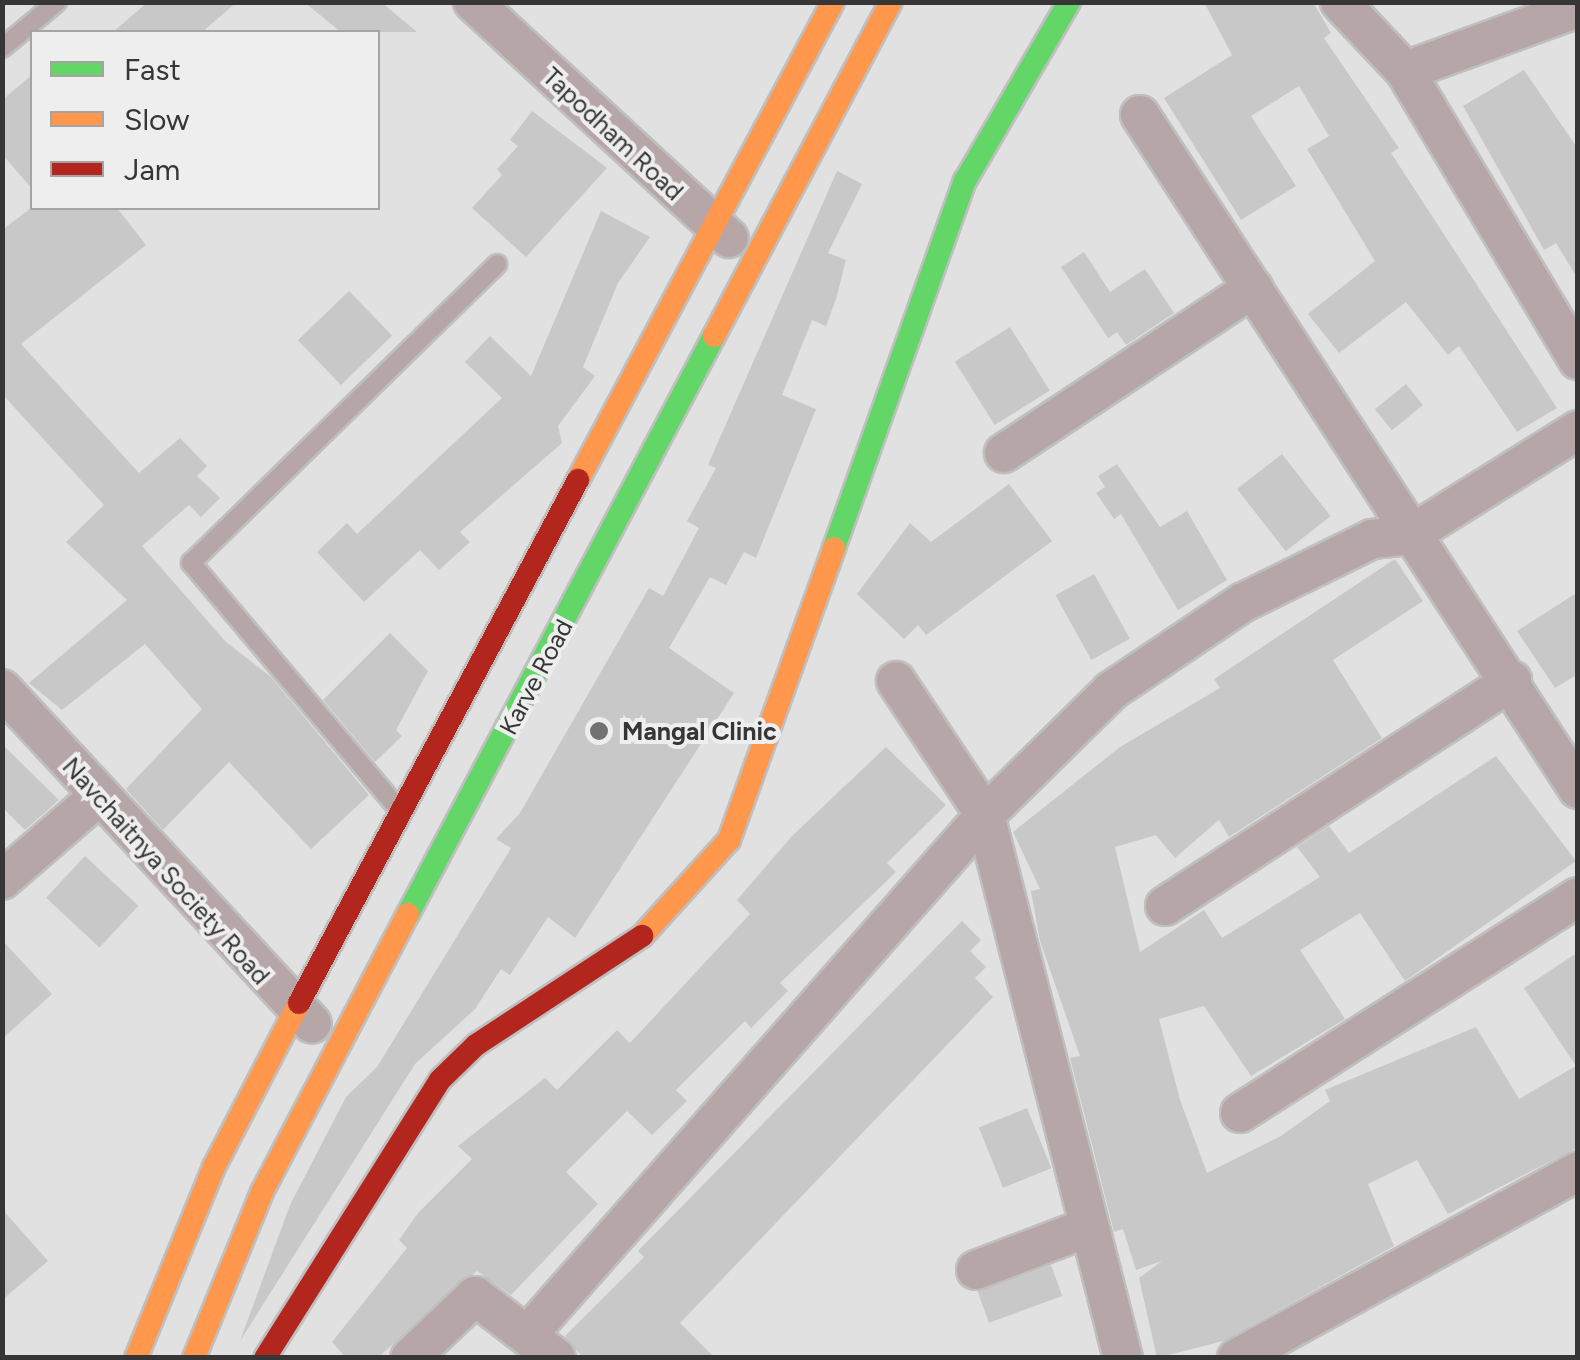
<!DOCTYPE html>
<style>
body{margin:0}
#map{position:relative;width:1580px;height:1360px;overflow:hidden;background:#e1e1e1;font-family:Figtree,sans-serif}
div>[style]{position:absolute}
.building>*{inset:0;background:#c8c8c8;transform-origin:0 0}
.roads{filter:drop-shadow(2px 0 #bfbfbf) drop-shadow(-2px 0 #bfbfbf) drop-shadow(0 2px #bfbfbf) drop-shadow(0 -2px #bfbfbf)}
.lane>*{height:18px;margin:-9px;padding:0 9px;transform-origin:9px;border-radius:9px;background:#b6a6a8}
.street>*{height:38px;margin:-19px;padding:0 19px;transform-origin:19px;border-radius:19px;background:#b6a6a8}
.fast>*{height:22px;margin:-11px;padding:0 11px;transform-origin:11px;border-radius:11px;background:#63d668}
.slow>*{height:22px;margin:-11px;padding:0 11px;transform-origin:11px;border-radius:11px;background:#ff974d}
.jam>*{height:22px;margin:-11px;padding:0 11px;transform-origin:11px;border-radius:11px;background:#b3261e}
.dots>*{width:28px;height:28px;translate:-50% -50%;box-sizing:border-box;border:5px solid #eeeeef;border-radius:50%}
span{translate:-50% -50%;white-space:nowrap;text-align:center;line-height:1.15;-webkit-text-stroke:8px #eeeeef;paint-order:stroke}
.street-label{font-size:25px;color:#363637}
.poi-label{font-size:25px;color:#363637;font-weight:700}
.left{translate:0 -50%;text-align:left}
.frame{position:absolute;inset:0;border:5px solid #363637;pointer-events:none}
.legend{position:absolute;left:30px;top:30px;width:350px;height:180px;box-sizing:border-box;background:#eeeeef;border:2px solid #a4a4a5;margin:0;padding:12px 18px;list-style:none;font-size:30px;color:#363637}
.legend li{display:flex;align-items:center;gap:20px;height:50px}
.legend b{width:50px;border:2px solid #a4a4a5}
</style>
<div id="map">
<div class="building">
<i style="clip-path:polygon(148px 2px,237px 2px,202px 32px,113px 32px)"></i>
<i style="clip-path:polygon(304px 2px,381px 2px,417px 32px,341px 32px)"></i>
<i style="clip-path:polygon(1204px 2px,1313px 2px,1331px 33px,1324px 38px,1399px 148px,1391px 153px,1557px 408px,1517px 432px,1459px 346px,1448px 355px,1406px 302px,1339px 353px,1308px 314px,1375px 261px,1307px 149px,1329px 136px,1299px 86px,1251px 116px,1296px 186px,1241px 220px,1164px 98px,1232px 55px)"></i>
<i style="clip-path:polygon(1524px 70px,1578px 149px,1578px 279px,1556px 243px,1544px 250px,1463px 106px)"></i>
<i style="clip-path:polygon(32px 75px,32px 189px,2px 154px,2px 100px)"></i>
<i style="clip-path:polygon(532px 111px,607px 168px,526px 257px,472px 208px,502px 175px,497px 169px,518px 146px,510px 140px)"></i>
<i style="clip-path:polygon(837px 171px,862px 184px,828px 253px,846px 260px,836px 299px,826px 326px,812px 320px,782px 395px,816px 409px,756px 558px,744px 552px,726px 585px,710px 577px,669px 648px,734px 693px,575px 938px,548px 917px,510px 975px,501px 969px,475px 1009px,415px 1064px,240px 1341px,290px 1205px,346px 1097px,377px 1067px,511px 848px,496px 839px,520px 813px,649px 588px,663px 596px,699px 528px,687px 521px,716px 468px,708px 465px)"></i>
<i style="clip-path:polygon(31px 208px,117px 208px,146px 245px,21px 344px,139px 473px,180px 438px,207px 466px,197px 476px,220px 498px,201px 517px,189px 505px,142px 546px,226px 642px,271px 677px,369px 795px,311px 849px,229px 762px,163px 830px,126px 789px,202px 709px,145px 644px,62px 710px,29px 683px,127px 600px,66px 542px,104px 505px,2px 394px,2px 230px)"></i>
<i style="clip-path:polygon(601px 211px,650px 237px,618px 283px,583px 367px,595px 376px,558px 426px,562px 443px,460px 532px,470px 542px,439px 570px,420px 550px,364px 602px,317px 552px,347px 523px,357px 534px,502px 398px,465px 362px,490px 336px,531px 376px)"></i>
<i style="clip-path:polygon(1084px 252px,1110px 292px,1145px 269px,1174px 313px,1126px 345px,1117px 332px,1108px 338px,1061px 267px)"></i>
<i style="left:349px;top:291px;width:62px;height:71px;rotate:46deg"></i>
<i style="left:1010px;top:327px;width:75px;height:65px;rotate:58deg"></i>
<i style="left:1406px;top:384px;width:27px;height:40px;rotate:51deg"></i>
<i style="left:1282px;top:454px;width:79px;height:57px;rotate:52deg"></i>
<i style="clip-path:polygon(1117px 464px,1160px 527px,1187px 511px,1227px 580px,1178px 610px,1121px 514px,1114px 519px,1096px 493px,1105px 487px,1098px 476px)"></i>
<i style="clip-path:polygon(1009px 484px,1052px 541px,926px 635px,918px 625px,904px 639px,857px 594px,910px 523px,931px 542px)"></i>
<i style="clip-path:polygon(1395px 559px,1423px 601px,1333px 660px,1382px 738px,1229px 837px,1219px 820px,1175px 858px,1156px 835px,1115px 847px,1140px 952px,1204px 910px,1222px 938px,1320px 877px,1297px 847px,1329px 826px,1349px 853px,1496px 756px,1576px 861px,1405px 981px,1360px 913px,1300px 950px,1345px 1019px,1251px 1076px,1204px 1006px,1159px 1019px,1180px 1100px,1207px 1173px,1281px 1136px,1330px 1101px,1325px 1090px,1476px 1027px,1519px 1099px,1576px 1066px,1524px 988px,1578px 952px,1578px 1147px,1448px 1214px,1417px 1160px,1368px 1184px,1394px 1246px,1223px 1341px,1157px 1358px,1139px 1278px,1162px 1261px,1136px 1270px,1123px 1229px,1114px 1232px,1070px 1058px,1080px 1056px,1040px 941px,1031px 891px,1040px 889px,1013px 832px,1120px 747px,1220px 688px,1214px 679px)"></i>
<i style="left:1094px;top:574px;width:74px;height:44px;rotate:61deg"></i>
<i style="clip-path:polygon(1578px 592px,1578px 674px,1555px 688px,1517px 631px)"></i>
<i style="clip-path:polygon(390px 633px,428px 671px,396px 730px,402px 736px,375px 762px,323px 700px)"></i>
<i style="clip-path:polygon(2px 744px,59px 800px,25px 830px,2px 807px)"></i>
<i style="clip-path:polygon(886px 747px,946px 805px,887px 863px,896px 872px,780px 983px,788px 991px,751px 1028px,745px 1021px,676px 1090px,687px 1101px,652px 1135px,627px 1111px,566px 1172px,598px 1204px,511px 1295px,477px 1271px,377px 1358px,346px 1358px,332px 1342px,407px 1248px,399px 1240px,418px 1213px,472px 1159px,458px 1146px,545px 1078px,557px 1090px,617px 1030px,630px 1043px,750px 914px,737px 900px,792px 836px)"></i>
<i style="left:85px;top:856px;width:73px;height:57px;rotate:43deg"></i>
<i style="clip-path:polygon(962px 921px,981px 940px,970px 951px,986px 967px,975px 978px,993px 997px,680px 1323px,715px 1358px,583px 1358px,565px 1336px,644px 1257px,638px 1251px)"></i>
<i style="clip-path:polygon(2px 940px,52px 994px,2px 1039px)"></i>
<i style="left:1027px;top:1108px;width:65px;height:52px;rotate:68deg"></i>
<i style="clip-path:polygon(2px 1209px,48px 1261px,2px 1300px)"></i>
<i style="left:1051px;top:1265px;width:33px;height:78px;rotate:70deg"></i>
</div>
<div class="roads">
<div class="lane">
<i style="left:2px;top:48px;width:72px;rotate:-39.9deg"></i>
<i style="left:395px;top:805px;width:317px;rotate:-130.1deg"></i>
<i style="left:191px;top:563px;width:428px;rotate:-44.3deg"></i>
</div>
<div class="street">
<i style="left:473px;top:2px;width:348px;rotate:42.7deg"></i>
<i style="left:1340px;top:2px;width:95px;rotate:46.7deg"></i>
<i style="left:1405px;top:71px;width:337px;rotate:59.1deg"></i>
<i style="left:1405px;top:71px;width:184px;rotate:-20deg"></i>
<i style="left:1140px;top:115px;width:804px;rotate:56.98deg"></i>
<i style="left:1004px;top:453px;width:299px;rotate:-33.5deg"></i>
<i style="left:896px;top:681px;width:161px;rotate:56.4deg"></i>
<i style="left:985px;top:815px;width:560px;rotate:75.74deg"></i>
<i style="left:2px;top:689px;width:456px;rotate:47.2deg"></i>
<i style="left:2px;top:880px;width:128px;rotate:-40.9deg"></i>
<i style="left:1165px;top:906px;width:414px;rotate:-33deg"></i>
<i style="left:1240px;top:1113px;width:401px;rotate:-32.6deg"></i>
<i style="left:976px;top:1270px;width:121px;rotate:-20.8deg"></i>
<i style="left:531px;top:1331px;width:687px;rotate:-48.66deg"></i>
<i style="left:985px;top:815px;width:177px;rotate:-44.5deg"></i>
<i style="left:1111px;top:691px;width:158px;rotate:-33.9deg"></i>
<i style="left:1242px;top:603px;width:145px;rotate:-26.2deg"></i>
<i style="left:1372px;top:539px;width:38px;rotate:-6deg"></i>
<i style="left:1410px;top:535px;width:198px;rotate:-32deg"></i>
<i style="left:410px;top:1358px;width:90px;rotate:-43.6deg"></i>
<i style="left:475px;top:1296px;width:102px;rotate:37.4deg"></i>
<i style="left:1237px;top:1358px;width:389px;rotate:-28.7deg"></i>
</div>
<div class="fast">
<i style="left:834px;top:548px;width:390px;rotate:-70.4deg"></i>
<i style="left:965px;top:181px;width:207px;rotate:-59.8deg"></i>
<i style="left:408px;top:914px;width:654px;rotate:-62.1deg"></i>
</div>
<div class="slow">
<i style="left:714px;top:336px;width:378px;rotate:-62.1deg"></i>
<i style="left:578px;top:480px;width:542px;rotate:-61.92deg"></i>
<i style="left:642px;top:936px;width:130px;rotate:-47.8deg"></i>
<i style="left:729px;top:840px;width:310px;rotate:-70.2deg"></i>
<i style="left:136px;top:1358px;width:206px;rotate:-67.8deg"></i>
<i style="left:214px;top:1167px;width:185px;rotate:-62.6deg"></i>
<i style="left:194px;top:1358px;width:179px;rotate:-67.7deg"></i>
<i style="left:262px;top:1192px;width:314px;rotate:-62.3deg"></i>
</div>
<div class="jam">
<i style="left:299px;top:1003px;width:593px;rotate:-61.92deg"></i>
<i style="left:265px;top:1358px;width:328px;rotate:-57.8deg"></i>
<i style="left:440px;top:1080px;width:50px;rotate:-44.2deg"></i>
<i style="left:476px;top:1045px;width:199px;rotate:-33.3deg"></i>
</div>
</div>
<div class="dots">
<i style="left:599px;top:731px;background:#727272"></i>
</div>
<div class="street-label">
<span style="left:613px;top:134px;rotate:43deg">Tapodham Road</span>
<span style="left:536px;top:677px;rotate:-62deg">Karve Road</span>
<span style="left:166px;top:871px;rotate:48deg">Navchaitnya Society Road</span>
</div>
<div class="poi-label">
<span class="left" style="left:622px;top:731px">Mangal Clinic</span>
</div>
<div class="frame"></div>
<ul class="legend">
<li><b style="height:12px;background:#63d668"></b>Fast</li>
<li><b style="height:12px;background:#ff974d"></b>Slow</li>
<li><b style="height:12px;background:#b3261e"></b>Jam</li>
</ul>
</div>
